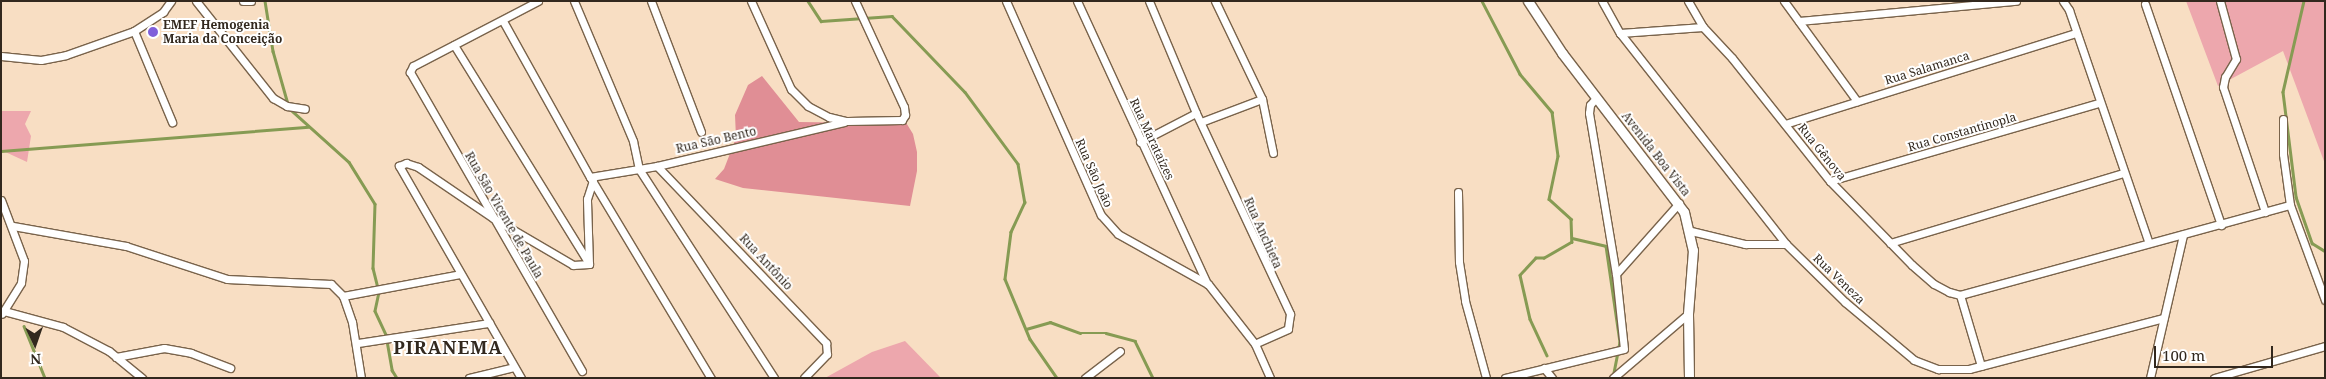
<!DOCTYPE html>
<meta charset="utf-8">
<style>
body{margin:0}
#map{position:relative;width:2326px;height:379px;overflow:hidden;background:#f8dec3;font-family:"Noto Serif",serif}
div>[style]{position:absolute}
.green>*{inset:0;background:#eda7ad}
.forest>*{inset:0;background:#e08e95}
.stream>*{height:2.5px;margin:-1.25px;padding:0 1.25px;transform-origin:1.25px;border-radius:1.25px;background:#869b53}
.roads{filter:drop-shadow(1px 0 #79634b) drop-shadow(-1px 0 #79634b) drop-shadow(0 1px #79634b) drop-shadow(0 -1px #79634b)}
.minor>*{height:7px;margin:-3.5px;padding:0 3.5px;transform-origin:3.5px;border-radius:3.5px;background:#fff}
.tertiary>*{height:9px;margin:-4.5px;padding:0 4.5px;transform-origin:4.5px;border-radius:4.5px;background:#fff}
.dots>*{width:14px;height:14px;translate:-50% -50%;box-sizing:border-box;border:2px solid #fff;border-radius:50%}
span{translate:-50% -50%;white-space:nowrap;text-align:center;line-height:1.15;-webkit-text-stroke:4px #fff;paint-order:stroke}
.poi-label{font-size:12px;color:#32281e;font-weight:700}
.left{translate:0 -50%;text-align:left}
.street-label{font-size:12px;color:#32281e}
.district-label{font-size:18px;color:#32281e;font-weight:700;letter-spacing:1px}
.frame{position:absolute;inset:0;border:2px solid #32281e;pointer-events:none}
.north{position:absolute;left:10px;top:319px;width:50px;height:50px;-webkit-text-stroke:4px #fff;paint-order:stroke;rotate:177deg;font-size:14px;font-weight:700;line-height:20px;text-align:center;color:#32281e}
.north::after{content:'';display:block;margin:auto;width:18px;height:22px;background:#32281e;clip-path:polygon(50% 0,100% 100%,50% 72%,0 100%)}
.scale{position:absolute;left:2154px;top:346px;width:119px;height:22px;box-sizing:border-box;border:2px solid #32281e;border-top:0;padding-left:6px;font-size:15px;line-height:18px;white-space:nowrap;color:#32281e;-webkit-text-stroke:4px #fff;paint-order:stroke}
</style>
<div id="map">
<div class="green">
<i style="clip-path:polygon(2186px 1px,2325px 1px,2325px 164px,2283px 51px,2218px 86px)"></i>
<i style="clip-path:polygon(1px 111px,31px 111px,25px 124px,31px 136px,27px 162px,1px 150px)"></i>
<i style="clip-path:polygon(905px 341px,941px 378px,825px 378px,872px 352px)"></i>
</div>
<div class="forest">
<i style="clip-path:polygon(762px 76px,799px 122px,873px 123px,902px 116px,913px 134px,917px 152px,917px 171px,910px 206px,743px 188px,715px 179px,724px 169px,736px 138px,735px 115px,748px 85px)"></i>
</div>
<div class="stream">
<i style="left:265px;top:1px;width:51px;rotate:80.9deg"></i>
<i style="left:273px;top:51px;width:55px;rotate:74.2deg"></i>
<i style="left:808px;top:1px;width:24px;rotate:57deg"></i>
<i style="left:821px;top:21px;width:71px;rotate:-4deg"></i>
<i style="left:892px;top:16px;width:105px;rotate:46.2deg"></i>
<i style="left:965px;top:92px;width:89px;rotate:53.6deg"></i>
<i style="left:1018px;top:164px;width:39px;rotate:80deg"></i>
<i style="left:1025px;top:202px;width:33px;rotate:115deg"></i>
<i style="left:1011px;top:232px;width:47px;rotate:97.3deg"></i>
<i style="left:1005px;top:279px;width:65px;rotate:67.4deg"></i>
<i style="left:1030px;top:339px;width:47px;rotate:55.3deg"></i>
<i style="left:1482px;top:1px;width:82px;rotate:62.5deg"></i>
<i style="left:1520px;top:74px;width:50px;rotate:49.9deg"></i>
<i style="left:1552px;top:112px;width:44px;rotate:82.2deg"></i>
<i style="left:1558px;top:156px;width:44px;rotate:101.8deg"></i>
<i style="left:1549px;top:199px;width:30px;rotate:42deg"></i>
<i style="left:1571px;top:219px;width:23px;rotate:88deg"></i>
<i style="left:1572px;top:242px;width:32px;rotate:150deg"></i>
<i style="left:1544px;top:258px;width:8px;rotate:180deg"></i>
<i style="left:1536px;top:258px;width:23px;rotate:133deg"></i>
<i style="left:1520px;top:275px;width:45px;rotate:77.2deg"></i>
<i style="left:1530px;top:319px;width:40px;rotate:65deg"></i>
<i style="left:2304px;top:1px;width:93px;rotate:103deg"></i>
<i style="left:2283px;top:92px;width:106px;rotate:82.9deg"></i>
<i style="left:2296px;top:197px;width:49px;rotate:70.8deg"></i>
<i style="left:2312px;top:243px;width:15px;rotate:32deg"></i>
<i style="left:290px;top:109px;width:79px;rotate:41.9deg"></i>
<i style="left:349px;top:162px;width:49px;rotate:58.2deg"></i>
<i style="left:375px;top:204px;width:64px;rotate:91.8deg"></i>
<i style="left:373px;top:268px;width:25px;rotate:76deg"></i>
<i style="left:379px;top:292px;width:19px;rotate:102deg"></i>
<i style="left:375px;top:311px;width:26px;rotate:65deg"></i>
<i style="left:386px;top:335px;width:36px;rotate:80deg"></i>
<i style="left:392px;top:370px;width:9px;rotate:58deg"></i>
<i style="left:1px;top:151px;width:308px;rotate:-4.5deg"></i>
<i style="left:1572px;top:238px;width:35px;rotate:13deg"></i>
<i style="left:1606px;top:246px;width:97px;rotate:81.7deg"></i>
<i style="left:1620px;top:342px;width:33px;rotate:101deg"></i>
<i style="left:24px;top:326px;width:56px;rotate:68deg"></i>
<i style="left:1026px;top:329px;width:25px;rotate:-16deg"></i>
<i style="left:1050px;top:322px;width:32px;rotate:20deg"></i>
<i style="left:1080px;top:333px;width:26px"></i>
<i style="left:1106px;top:333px;width:30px;rotate:15deg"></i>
<i style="left:1135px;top:341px;width:41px;rotate:64.1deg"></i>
</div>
<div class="roads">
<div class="minor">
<i style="left:196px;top:1px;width:124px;rotate:51.6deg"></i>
<i style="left:273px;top:98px;width:16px;rotate:30deg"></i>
<i style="left:287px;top:106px;width:18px;rotate:9deg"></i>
<i style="left:243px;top:1px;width:8px"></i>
<i style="left:538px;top:1px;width:141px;rotate:152.5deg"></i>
<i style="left:413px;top:66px;width:7px;rotate:117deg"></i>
<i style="left:410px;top:72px;width:345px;rotate:60.1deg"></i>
<i style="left:574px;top:1px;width:152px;rotate:67.1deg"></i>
<i style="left:633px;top:141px;width:29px;rotate:78deg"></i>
<i style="left:639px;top:169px;width:249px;rotate:57.1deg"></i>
<i style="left:651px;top:1px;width:140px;rotate:69.1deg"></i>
<i style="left:751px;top:1px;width:97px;rotate:65.6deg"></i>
<i style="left:791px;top:89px;width:24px;rotate:45deg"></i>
<i style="left:808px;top:106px;width:24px;rotate:28deg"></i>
<i style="left:829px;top:117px;width:18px;rotate:13deg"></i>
<i style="left:847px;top:121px;width:55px;rotate:-1deg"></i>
<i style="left:902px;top:120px;width:6px;rotate:-59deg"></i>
<i style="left:905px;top:115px;width:8px;rotate:-97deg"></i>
<i style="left:904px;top:107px;width:117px;rotate:-114.8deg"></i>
<i style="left:1006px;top:1px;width:234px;rotate:66.1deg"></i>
<i style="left:1101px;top:215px;width:25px;rotate:48deg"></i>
<i style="left:1118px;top:234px;width:103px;rotate:29.1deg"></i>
<i style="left:1208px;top:284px;width:76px;rotate:51.9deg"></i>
<i style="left:1255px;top:344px;width:37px;rotate:66deg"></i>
<i style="left:1077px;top:1px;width:311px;rotate:65.3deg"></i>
<i style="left:1149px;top:1px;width:121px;rotate:67.2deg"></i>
<i style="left:1196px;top:113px;width:222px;rotate:64.9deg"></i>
<i style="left:1290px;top:314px;width:15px;rotate:98deg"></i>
<i style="left:1288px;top:329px;width:36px;rotate:156deg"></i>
<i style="left:1215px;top:1px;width:109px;rotate:64.4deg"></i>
<i style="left:1262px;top:99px;width:55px;rotate:78.5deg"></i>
<i style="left:1602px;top:1px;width:37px;rotate:61deg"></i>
<i style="left:1620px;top:33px;width:268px;rotate:51.8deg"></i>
<i style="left:1786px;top:244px;width:83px;rotate:44.5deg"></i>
<i style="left:1845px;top:302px;width:90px;rotate:40deg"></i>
<i style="left:1914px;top:360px;width:26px;rotate:21deg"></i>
<i style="left:1938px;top:369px;width:31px"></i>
<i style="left:1969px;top:369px;width:201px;rotate:-14.7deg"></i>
<i style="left:1688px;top:1px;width:30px;rotate:60deg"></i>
<i style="left:1703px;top:27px;width:42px;rotate:46.9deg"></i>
<i style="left:1732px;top:58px;width:157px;rotate:51.5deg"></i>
<i style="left:1830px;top:181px;width:117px;rotate:45.7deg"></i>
<i style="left:1912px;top:265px;width:29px;rotate:41deg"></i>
<i style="left:1934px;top:284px;width:17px;rotate:28deg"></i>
<i style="left:1949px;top:292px;width:11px;rotate:15deg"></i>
<i style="left:1960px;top:295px;width:342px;rotate:-15.3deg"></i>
<i style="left:1784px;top:1px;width:124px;rotate:53.9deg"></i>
<i style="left:2063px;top:1px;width:11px;rotate:56deg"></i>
<i style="left:2069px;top:10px;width:246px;rotate:71.1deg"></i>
<i style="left:2220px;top:1px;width:60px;rotate:74.6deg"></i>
<i style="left:2236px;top:59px;width:21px;rotate:121deg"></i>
<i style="left:2225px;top:77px;width:10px;rotate:101deg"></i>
<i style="left:2223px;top:87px;width:132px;rotate:71.4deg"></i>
<i style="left:2145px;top:4px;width:234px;rotate:71deg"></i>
<i style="left:503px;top:21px;width:179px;rotate:60.9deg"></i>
<i style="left:590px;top:177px;width:235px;rotate:59deg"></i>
<i style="left:1799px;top:21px;width:218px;rotate:-5.3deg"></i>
<i style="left:134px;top:31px;width:99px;rotate:67.3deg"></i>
<i style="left:1620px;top:33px;width:83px;rotate:-4.1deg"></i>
<i style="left:454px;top:45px;width:257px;rotate:58.3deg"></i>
<i style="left:1px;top:56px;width:40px;rotate:5.7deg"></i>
<i style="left:41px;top:60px;width:25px;rotate:-11deg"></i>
<i style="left:66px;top:55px;width:72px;rotate:-19.4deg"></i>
<i style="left:134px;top:31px;width:35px;rotate:-33deg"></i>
<i style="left:163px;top:12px;width:14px;rotate:-54deg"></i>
<i style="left:1596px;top:98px;width:9px;rotate:131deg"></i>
<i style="left:1590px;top:105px;width:8px;rotate:97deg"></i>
<i style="left:1589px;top:113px;width:163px;rotate:80.5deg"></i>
<i style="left:1616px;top:274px;width:75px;rotate:83.9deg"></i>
<i style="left:2283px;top:119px;width:35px;rotate:90deg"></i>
<i style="left:2283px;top:154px;width:51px;rotate:82.2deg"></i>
<i style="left:2290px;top:205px;width:101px;rotate:69.8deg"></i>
<i style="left:1201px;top:122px;width:65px;rotate:-20.7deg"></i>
<i style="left:1785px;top:124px;width:305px;rotate:-17.4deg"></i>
<i style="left:1140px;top:142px;width:63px;rotate:-27.4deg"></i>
<i style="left:657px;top:166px;width:245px;rotate:46.3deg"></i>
<i style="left:826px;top:343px;width:11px;rotate:85deg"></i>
<i style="left:827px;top:354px;width:33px;rotate:134deg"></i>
<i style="left:590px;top:177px;width:68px;rotate:-9.3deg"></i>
<i style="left:657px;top:166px;width:192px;rotate:-13.2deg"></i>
<i style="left:1830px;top:181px;width:280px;rotate:-16.2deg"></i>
<i style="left:1458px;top:192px;width:70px;rotate:89.2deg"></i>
<i style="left:1459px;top:262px;width:39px;rotate:81deg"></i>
<i style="left:1465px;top:301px;width:80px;rotate:74.7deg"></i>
<i style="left:1px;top:200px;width:65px;rotate:69.3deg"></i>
<i style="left:24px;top:261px;width:22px;rotate:98deg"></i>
<i style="left:21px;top:283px;width:36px;rotate:122deg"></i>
<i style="left:13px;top:226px;width:115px;rotate:10deg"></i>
<i style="left:126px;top:246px;width:106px;rotate:18.1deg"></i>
<i style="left:227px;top:279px;width:104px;rotate:2.8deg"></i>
<i style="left:331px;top:284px;width:17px;rotate:45deg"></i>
<i style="left:343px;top:296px;width:28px;rotate:71deg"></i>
<i style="left:352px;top:322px;width:57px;rotate:80.9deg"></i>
<i style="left:1691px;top:231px;width:56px;rotate:13.5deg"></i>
<i style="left:1745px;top:244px;width:41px"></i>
<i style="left:1890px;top:243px;width:243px;rotate:-16.7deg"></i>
<i style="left:589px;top:264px;width:65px;rotate:-91.8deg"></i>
<i style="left:587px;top:199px;width:19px;rotate:-72deg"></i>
<i style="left:1616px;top:274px;width:95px;rotate:-48.4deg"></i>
<i style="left:1960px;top:295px;width:74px;rotate:73.5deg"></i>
<i style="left:343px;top:296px;width:119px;rotate:-10.6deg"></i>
<i style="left:4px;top:311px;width:61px;rotate:15.2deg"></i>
<i style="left:63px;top:327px;width:52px;rotate:27.6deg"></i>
<i style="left:109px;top:351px;width:43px;rotate:39.3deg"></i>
<i style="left:358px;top:343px;width:133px;rotate:-8.7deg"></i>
<i style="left:116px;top:357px;width:49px;rotate:-10.6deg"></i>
<i style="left:164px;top:348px;width:27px;rotate:10deg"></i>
<i style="left:191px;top:353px;width:42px;rotate:21deg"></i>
<i style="left:1544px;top:368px;width:13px;rotate:51deg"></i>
<i style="left:469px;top:378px;width:46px;rotate:-13.7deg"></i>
<i style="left:521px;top:378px;width:245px;rotate:-119.9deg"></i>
<i style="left:399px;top:166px;width:8px;rotate:-23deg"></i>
<i style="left:406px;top:163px;width:13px;rotate:18deg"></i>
<i style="left:418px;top:167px;width:91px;rotate:34.2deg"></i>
<i style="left:493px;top:218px;width:93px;rotate:30.4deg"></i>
<i style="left:573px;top:265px;width:16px;rotate:-4deg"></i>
<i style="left:1085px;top:378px;width:44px;rotate:-37.6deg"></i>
<i style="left:1505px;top:378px;width:122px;rotate:-13.7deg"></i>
<i style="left:1613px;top:378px;width:99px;rotate:-40.5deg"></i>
<i style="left:2150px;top:378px;width:147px;rotate:-77deg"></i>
<i style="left:2214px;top:378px;width:116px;rotate:-16.1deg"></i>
</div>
<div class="tertiary">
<i style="left:1528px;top:1px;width:62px;rotate:56.8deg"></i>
<i style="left:1562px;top:53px;width:200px;rotate:52.5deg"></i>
<i style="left:1684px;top:212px;width:39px;rotate:77deg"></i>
<i style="left:1693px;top:250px;width:64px;rotate:94.5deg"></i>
<i style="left:1688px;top:314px;width:64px;rotate:89.1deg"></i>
</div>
</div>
<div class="dots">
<i style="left:153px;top:32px;background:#805fda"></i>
</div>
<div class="poi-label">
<span class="left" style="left:163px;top:32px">EMEF Hemogenia<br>Maria da Conceição</span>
</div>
<div class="street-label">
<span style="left:1927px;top:68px;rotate:-17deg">Rua Salamanca</span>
<span style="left:1962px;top:132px;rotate:-16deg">Rua Constantinopla</span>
<span style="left:1152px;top:139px;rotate:65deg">Rua Marataízes</span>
<span style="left:716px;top:140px;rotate:-13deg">Rua São Bento</span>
<span style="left:1822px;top:152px;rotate:51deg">Rua Gênova</span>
<span style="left:1656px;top:154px;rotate:52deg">Avenida Boa Vista</span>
<span style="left:1094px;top:173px;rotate:66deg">Rua São João</span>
<span style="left:504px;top:215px;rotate:60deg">Rua São Vicente de Paula</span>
<span style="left:1263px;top:233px;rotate:66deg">Rua Anchieta</span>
<span style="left:766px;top:262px;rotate:47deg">Rua Antônio</span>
<span style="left:1839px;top:279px;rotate:44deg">Rua Veneza</span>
</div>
<div class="district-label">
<span style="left:448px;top:347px">PIRANEMA</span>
</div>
<div class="frame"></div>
<div class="north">N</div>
<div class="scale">100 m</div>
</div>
